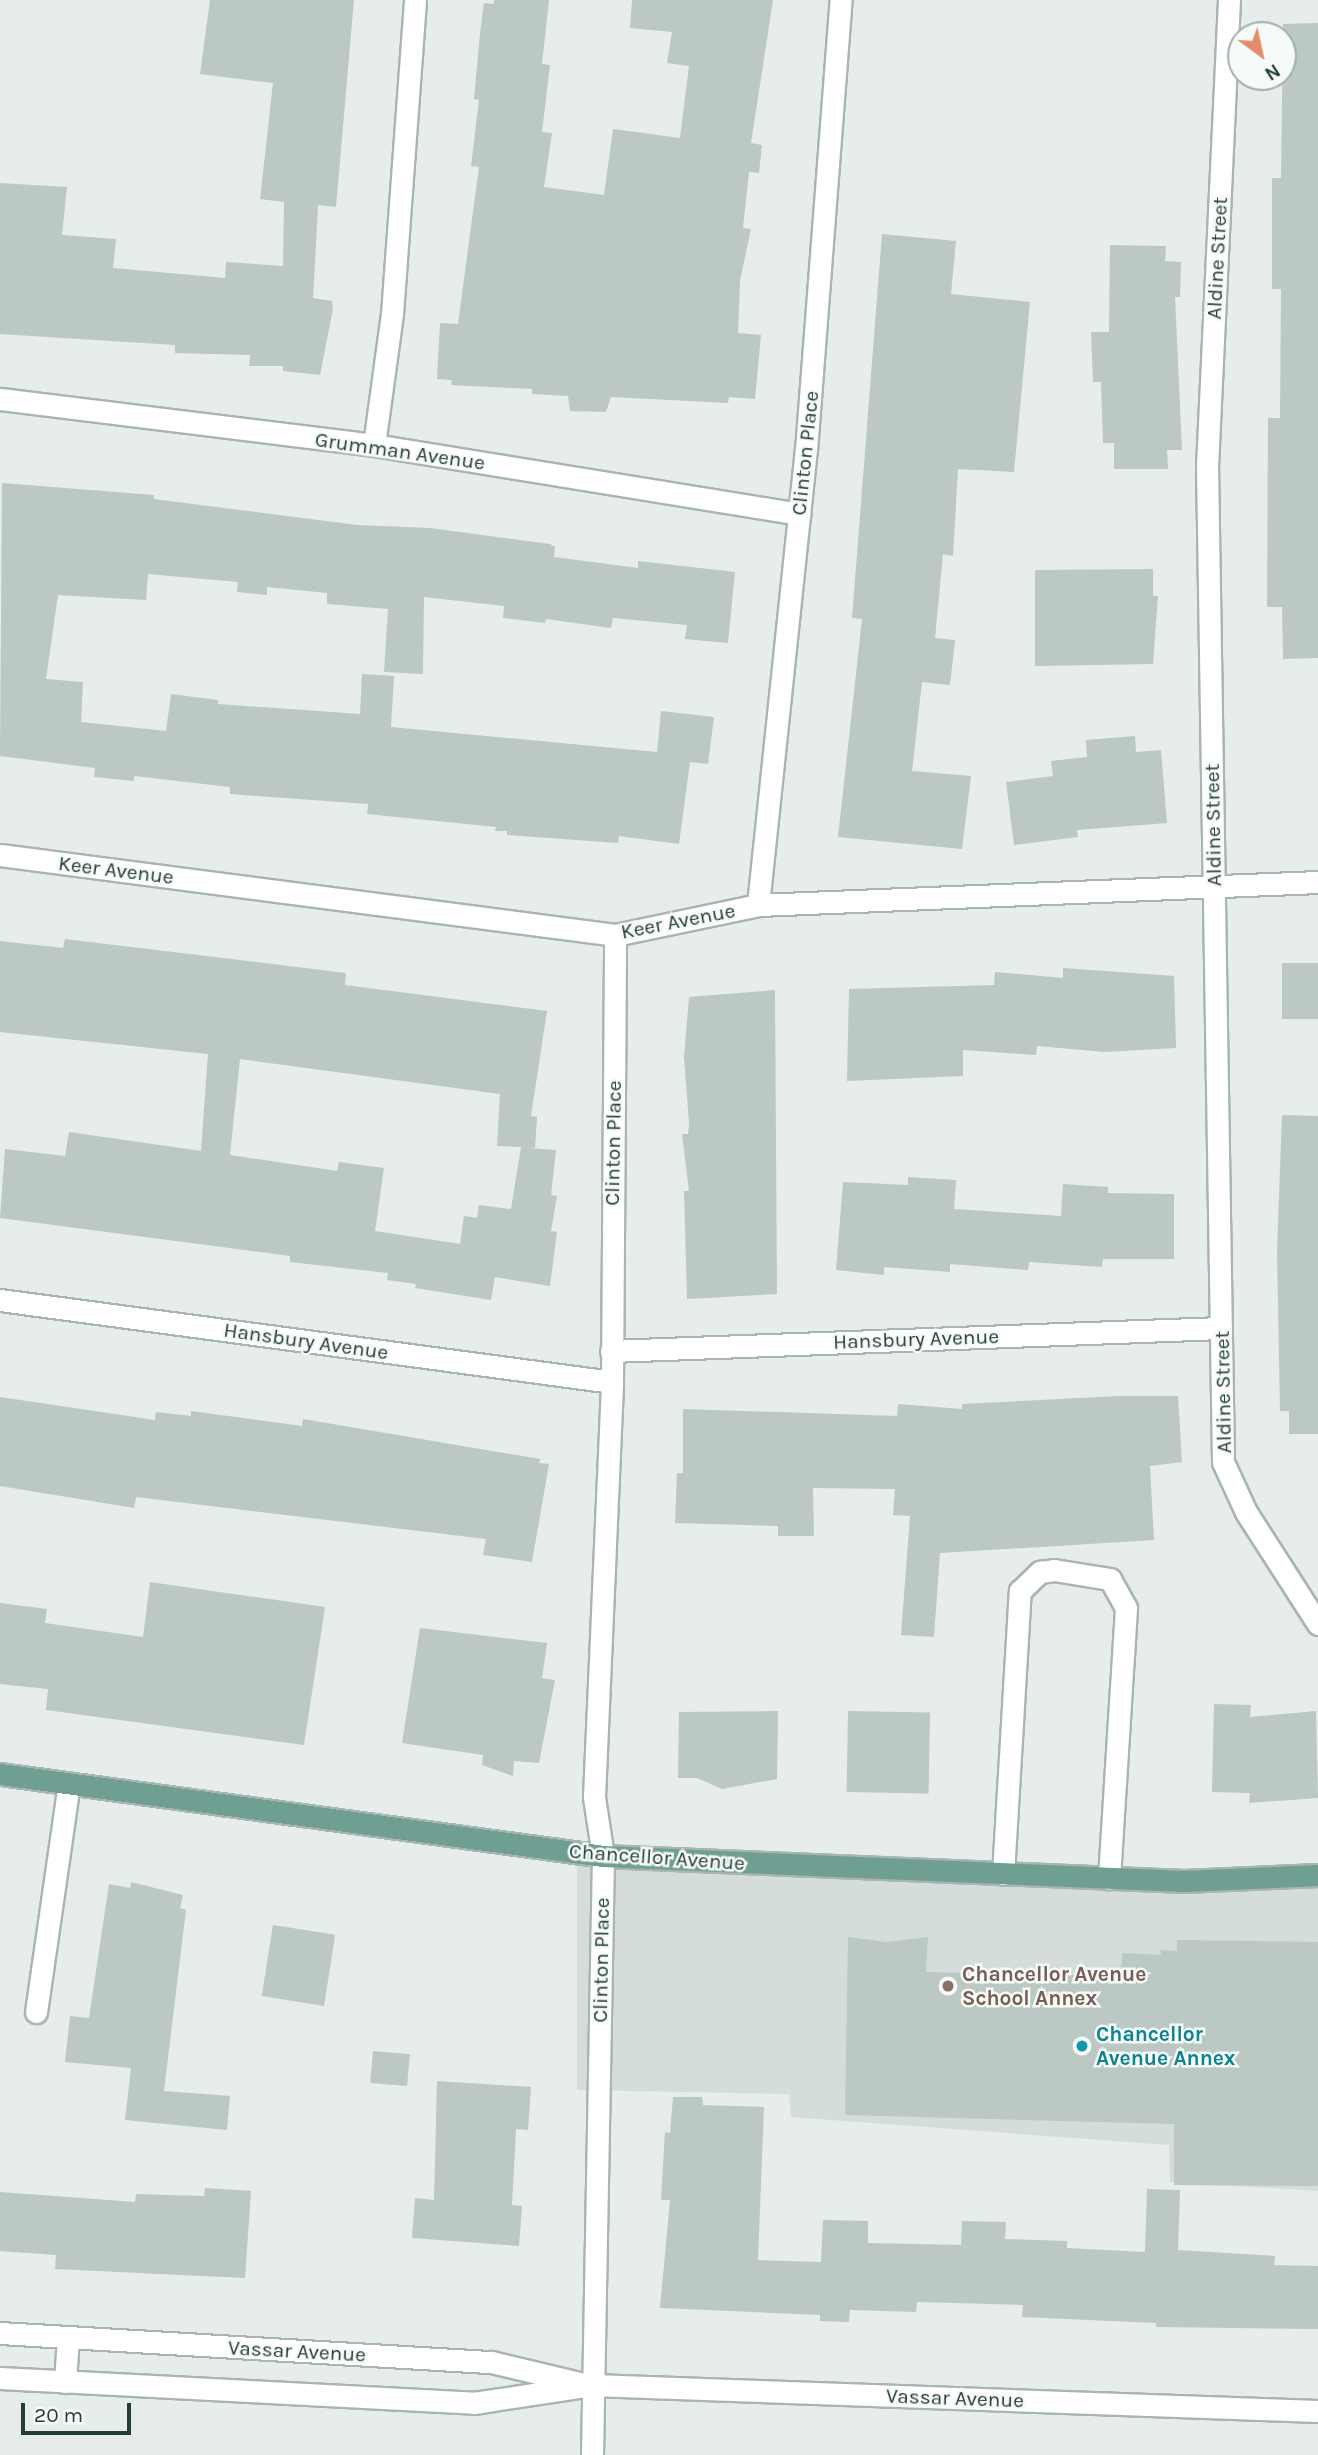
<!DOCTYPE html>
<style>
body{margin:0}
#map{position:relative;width:1318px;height:2455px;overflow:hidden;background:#e6edea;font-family:Karla,sans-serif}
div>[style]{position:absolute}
.built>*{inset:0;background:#d4ddd9}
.building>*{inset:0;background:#bbc8c3;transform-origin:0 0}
.roads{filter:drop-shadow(2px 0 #a9b5b1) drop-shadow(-2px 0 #a9b5b1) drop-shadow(0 2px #a9b5b1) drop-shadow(0 -2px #a9b5b1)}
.minor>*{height:21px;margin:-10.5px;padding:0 10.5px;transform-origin:10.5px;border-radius:10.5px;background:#fff}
.major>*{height:21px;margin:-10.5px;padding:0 10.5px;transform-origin:10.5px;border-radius:10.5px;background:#6f9e93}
.dots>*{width:19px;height:19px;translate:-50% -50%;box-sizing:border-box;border:4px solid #f6faf8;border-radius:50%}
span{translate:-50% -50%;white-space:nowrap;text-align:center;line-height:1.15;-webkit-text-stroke:5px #f6faf8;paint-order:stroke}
.street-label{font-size:21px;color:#263e38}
.education-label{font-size:21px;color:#785e54;font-weight:700}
.left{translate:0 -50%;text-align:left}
.culture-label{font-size:21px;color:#0d838f;font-weight:700}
.north{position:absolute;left:1227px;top:21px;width:70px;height:70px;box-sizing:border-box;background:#f6faf8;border:2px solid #a3afab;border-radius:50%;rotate:147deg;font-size:19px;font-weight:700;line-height:28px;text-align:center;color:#263e38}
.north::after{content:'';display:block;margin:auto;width:24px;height:32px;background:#e58b6d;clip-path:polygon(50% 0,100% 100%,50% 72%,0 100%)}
.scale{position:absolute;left:21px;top:2403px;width:110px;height:32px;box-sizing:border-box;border:4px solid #263e38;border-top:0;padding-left:9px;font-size:21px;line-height:24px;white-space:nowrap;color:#263e38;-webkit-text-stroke:5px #f6faf8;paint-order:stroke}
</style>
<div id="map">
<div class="built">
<i style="clip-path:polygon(577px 1861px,1318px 1874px,1318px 2191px,1170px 2182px,1169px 2145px,791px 2117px,789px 2094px,577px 2090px)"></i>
</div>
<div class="building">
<i style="clip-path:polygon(210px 0,354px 0,336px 207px,318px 205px,313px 298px,332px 301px,333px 309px,320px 375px,283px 371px,283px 366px,249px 366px,250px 355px,175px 353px,175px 345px,0 334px,0 183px,67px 187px,62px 235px,116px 239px,113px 268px,225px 278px,226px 262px,283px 266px,284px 202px,260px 199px,273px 83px,200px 74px)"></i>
<i style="clip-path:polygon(494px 0,549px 0,542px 64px,550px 65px,542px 132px,552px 133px,544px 187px,604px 195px,613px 129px,680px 138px,689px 66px,667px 63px,672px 32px,630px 28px,632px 0,773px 0,751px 143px,762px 145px,759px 173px,749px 172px,743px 228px,751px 229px,740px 280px,738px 333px,761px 335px,755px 399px,729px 397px,728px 403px,611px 397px,606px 412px,570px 411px,568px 396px,532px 394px,532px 389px,451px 385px,452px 380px,437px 379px,440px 323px,458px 324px,479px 167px,471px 166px,479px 100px,474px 99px,480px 33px,484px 3px,494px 4px)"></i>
<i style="clip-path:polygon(1318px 23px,1318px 658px,1283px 659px,1282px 607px,1267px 607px,1268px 418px,1280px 418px,1281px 289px,1272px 289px,1272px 178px,1281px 178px,1283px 24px)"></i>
<i style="clip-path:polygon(882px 234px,956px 241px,951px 294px,1030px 302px,1014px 472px,958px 469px,953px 556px,943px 554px,935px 638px,955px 640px,950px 685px,922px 682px,912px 771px,971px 776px,962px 849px,838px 837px,862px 619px,852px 618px)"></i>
<i style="clip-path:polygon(1110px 245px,1166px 246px,1165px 261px,1181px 262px,1180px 297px,1175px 297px,1182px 450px,1167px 450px,1168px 469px,1114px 469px,1114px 443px,1103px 443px,1101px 382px,1093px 382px,1091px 332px,1109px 332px)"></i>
<i style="clip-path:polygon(2px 483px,154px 495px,154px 499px,357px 525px,430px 528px,550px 544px,555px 547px,554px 557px,638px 568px,638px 561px,735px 572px,728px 643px,685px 639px,687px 625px,613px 618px,611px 628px,546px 619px,545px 623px,503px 618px,504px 606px,424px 597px,423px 674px,384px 672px,388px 609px,327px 604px,327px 593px,267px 587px,267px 595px,237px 592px,238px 582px,148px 574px,146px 600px,58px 595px,46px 679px,83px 682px,81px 722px,166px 731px,171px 694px,218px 700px,218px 704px,360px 714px,362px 674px,394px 676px,391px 727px,657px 752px,661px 711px,714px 717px,708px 764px,690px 762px,679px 844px,619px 836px,618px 843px,507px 835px,507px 831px,495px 831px,496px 827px,367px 814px,368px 804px,230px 794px,230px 787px,134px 776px,134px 781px,94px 777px,95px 768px,0 756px)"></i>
<i style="clip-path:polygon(1153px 569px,1153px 596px,1158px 596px,1153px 664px,1035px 666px,1035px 570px)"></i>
<i style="clip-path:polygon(1135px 736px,1136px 752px,1161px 750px,1167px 823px,1077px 830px,1078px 837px,1014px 845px,1006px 782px,1053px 776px,1051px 761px,1087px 757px,1086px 740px)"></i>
<i style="clip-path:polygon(evenodd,65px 939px,346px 973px,345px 985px,547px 1011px,531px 1116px,537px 1117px,535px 1148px,527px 1148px,556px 1150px,551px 1195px,557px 1196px,551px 1231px,557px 1232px,550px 1286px,495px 1277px,491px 1300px,415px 1288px,416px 1284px,387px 1280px,388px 1273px,290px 1262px,290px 1256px,0 1218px,5px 1149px,65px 1156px,69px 1132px,201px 1151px,208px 1054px,0 1032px,0 941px,63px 948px,65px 939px,240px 1059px,500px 1094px,497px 1146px,521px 1147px,511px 1209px,479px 1205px,477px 1218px,464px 1216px,460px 1244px,375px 1231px,384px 1168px,339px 1162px,337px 1171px,230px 1155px,240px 1059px)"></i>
<i style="left:1318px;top:963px;width:56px;height:36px;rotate:90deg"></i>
<i style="clip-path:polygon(1063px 968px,1174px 976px,1176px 1048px,1105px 1052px,1037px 1046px,1036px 1055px,963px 1050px,963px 1076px,847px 1081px,849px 989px,994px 985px,995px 972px,1063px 978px)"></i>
<i style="clip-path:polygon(775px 990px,777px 1294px,687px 1299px,684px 1191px,689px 1191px,682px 1134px,688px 1134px,689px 1123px,684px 1057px,689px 997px)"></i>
<i style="clip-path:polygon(1282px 1115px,1318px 1116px,1318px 1434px,1289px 1434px,1289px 1411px,1280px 1411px,1277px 1251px)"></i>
<i style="clip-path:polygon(908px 1177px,956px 1180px,954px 1209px,1061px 1216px,1063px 1184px,1108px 1187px,1108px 1193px,1174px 1194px,1174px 1259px,1103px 1259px,1102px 1267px,1029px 1262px,1028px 1270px,950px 1264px,950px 1272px,884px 1267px,884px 1275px,836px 1270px,843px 1182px,908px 1185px)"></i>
<i style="clip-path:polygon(1119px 1396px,1178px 1396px,1182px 1462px,1150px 1466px,1154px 1540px,940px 1553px,934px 1637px,901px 1635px,910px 1516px,893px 1515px,895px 1489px,813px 1488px,814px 1536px,778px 1536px,778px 1526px,675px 1523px,677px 1473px,683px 1473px,683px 1409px,897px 1416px,898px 1404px,962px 1409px,962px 1404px)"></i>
<i style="clip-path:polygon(0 1397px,155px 1420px,156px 1412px,191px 1416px,191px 1411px,302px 1426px,303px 1419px,540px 1459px,539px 1463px,549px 1464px,532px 1562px,483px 1555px,486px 1539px,136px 1497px,134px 1508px,0 1486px)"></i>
<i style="clip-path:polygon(150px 1582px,325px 1607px,304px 1745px,46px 1710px,48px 1689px,0 1684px,0 1603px,47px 1609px,45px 1623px,143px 1637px)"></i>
<i style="clip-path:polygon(420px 1628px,547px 1643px,542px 1678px,555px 1680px,539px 1763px,514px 1761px,513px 1776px,482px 1765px,483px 1755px,402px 1743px)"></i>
<i style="clip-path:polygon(1214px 1704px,1251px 1705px,1250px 1717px,1316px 1711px,1318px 1798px,1249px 1803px,1250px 1793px,1212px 1792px)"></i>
<i style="clip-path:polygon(778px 1711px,777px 1779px,722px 1789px,697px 1778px,678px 1778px,679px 1712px)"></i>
<i style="left:848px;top:1711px;width:82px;height:81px;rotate:1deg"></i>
<i style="clip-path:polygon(131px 1882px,183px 1895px,180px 1908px,186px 1910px,164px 2091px,230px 2096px,227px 2130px,125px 2120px,131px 2068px,65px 2062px,70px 2016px,89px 2018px,109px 1884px,130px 1888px)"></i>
<i style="left:273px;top:1925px;width:63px;height:72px;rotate:9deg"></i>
<i style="clip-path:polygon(848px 1937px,887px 1942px,928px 1937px,926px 1972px,1121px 1976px,1122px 1953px,1161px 1955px,1160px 1950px,1177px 1951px,1177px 1940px,1318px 1942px,1318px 2186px,1174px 2185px,1174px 2124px,845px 2115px)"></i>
<i style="left:373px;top:2051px;width:37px;height:32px;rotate:5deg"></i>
<i style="clip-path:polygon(437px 2081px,531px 2087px,528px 2130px,516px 2129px,512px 2205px,522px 2206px,519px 2246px,412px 2238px,415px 2198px,434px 2200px)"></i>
<i style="clip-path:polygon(673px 2097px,702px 2097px,703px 2105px,764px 2107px,758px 2260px,821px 2262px,823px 2220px,868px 2221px,868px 2243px,961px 2245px,962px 2221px,1006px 2222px,1005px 2239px,1067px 2241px,1067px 2248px,1145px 2252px,1147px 2189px,1180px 2190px,1178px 2250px,1275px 2256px,1274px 2265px,1318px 2266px,1318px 2329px,1156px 2327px,1156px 2323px,1022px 2317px,1023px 2305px,917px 2302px,916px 2312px,850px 2310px,849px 2322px,820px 2321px,820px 2315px,660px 2308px,670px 2200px,661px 2200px,665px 2132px,670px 2133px)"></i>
<i style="clip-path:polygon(205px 2188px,251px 2191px,245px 2278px,55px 2269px,56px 2255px,0 2251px,0 2192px,135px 2202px,136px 2194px,204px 2196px)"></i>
</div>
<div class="roads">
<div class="minor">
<i style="left:1229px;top:0;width:466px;rotate:92.7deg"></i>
<i style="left:1207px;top:465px;width:997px;rotate:89.08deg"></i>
<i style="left:1223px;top:1462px;width:55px;rotate:65.3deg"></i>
<i style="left:1246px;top:1512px;width:133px;rotate:57.3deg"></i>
<i style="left:0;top:399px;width:377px;rotate:7deg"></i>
<i style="left:374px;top:445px;width:431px;rotate:9.2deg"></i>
<i style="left:374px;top:445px;width:132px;rotate:-82.2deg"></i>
<i style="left:392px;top:314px;width:315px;rotate:-85.8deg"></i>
<i style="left:0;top:855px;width:620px;rotate:7.41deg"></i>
<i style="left:615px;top:935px;width:146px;rotate:-11.8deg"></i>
<i style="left:758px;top:905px;width:560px;rotate:-2.35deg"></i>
<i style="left:758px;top:905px;width:458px;rotate:-84deg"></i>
<i style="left:806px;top:450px;width:451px;rotate:-85.6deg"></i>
<i style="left:0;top:1300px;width:617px;rotate:7.63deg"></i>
<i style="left:611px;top:1351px;width:610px;rotate:-2.16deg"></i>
<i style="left:1003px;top:1874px;width:284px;rotate:-86.6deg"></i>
<i style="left:1020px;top:1591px;width:28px;rotate:-44deg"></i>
<i style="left:1040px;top:1572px;width:14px;rotate:-8deg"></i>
<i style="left:1054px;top:1570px;width:57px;rotate:9.1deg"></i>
<i style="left:1110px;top:1579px;width:33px;rotate:61deg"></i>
<i style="left:1126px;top:1608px;width:271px;rotate:93.6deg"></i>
<i style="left:36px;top:2012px;width:230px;rotate:-81.8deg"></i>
<i style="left:0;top:2333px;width:492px;rotate:3.4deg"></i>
<i style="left:491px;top:2362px;width:91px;rotate:13.3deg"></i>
<i style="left:0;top:2378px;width:475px;rotate:3deg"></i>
<i style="left:474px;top:2403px;width:119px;rotate:-8.7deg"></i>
<i style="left:592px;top:2385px;width:726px;rotate:2.05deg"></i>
<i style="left:65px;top:2382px;width:45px;rotate:-86.2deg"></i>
<i style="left:592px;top:2455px;width:599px;rotate:-88.95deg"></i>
<i style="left:603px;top:1856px;width:60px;rotate:-98.7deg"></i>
<i style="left:594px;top:1797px;width:415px;rotate:-87.5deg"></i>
<i style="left:612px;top:1382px;width:447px;rotate:-89.6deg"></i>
</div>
<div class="major">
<i style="left:0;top:1774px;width:609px;rotate:7.74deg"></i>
<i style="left:603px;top:1856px;width:582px;rotate:2.46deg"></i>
<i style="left:1184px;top:1881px;width:134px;rotate:-2.6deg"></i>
</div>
</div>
<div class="dots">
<i style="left:948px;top:1986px;background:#8d6e63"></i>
<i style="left:1082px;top:2046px;background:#0f9aa8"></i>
</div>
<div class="street-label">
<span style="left:1217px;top:258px;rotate:-87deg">Aldine Street</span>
<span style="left:400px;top:451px;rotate:8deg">Grumman Avenue</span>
<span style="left:805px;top:453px;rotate:-84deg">Clinton Place</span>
<span style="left:1213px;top:825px;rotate:-91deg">Aldine Street</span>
<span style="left:116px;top:870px;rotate:7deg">Keer Avenue</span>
<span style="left:678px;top:921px;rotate:-11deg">Keer Avenue</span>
<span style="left:613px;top:1143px;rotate:-89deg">Clinton Place</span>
<span style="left:916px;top:1339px;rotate:-2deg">Hansbury Avenue</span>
<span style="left:306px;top:1341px;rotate:8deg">Hansbury Avenue</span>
<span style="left:1223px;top:1392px;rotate:-91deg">Aldine Street</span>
<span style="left:657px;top:1857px;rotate:4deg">Chancellor Avenue</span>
<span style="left:601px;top:1960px;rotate:-89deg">Clinton Place</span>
<span style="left:297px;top:2351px;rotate:3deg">Vassar Avenue</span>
<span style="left:955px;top:2398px;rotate:2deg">Vassar Avenue</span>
</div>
<div class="education-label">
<span class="left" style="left:962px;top:1986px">Chancellor Avenue<br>School Annex</span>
</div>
<div class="culture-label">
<span class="left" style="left:1096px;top:2046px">Chancellor<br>Avenue Annex</span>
</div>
<div class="north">N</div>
<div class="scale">20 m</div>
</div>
